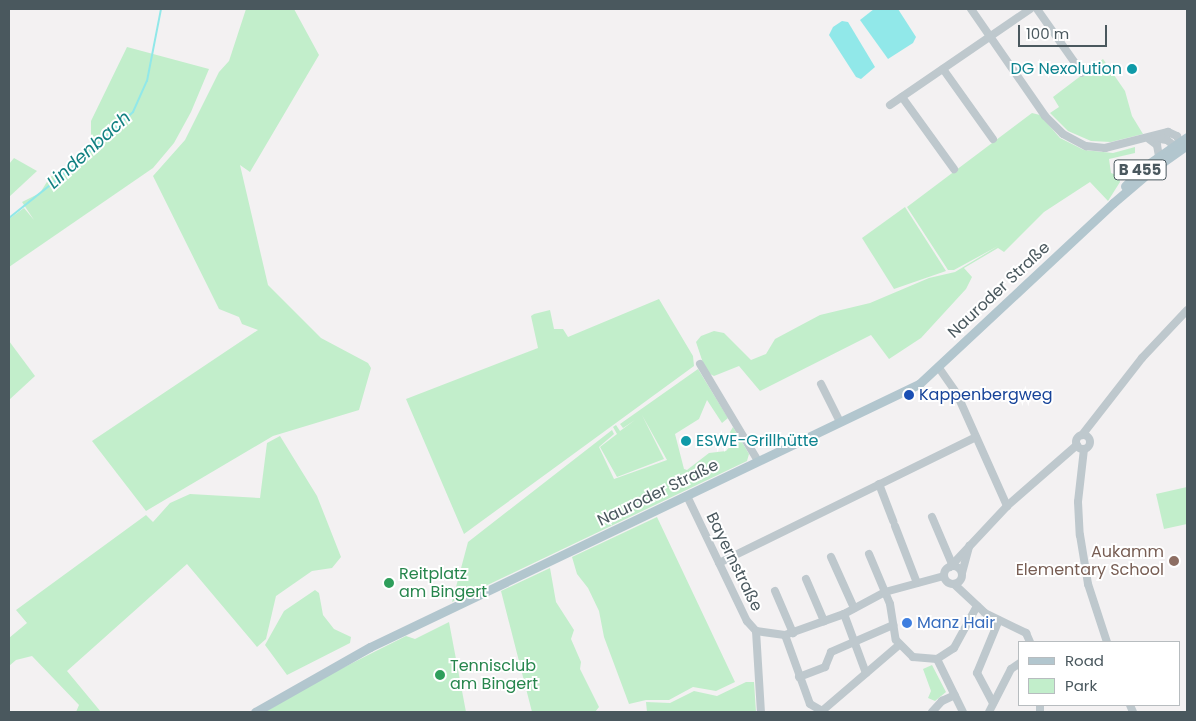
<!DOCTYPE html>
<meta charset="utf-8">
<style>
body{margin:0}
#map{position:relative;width:1196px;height:721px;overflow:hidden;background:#f3f1f2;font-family:Poppins,sans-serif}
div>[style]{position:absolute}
.green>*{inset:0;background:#c2eecb}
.water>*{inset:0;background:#91e8e9}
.stream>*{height:2px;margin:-1px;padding:0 1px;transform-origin:1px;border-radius:1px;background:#91e8e9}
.minor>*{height:8px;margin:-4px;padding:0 4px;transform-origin:4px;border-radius:4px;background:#bec8cd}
.minor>.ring{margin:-4px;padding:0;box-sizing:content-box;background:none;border:8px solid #bec8cd;border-radius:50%}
.major>*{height:9px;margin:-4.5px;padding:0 4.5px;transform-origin:4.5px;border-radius:4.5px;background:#b2c6ce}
.dots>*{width:14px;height:14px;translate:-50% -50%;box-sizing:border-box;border:2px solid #fff;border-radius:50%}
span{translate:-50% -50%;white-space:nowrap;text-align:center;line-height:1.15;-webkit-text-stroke:4px #fff;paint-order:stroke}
.shield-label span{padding:1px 4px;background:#fff;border:1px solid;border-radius:4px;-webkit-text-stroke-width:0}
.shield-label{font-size:15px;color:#4a585e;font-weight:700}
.culture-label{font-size:16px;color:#0d838f}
.right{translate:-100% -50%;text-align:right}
.left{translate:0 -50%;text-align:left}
.street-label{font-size:16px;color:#4a585e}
.transit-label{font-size:16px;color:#164399}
.education-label{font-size:16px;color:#785e54}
.leisure-label{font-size:16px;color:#27864d}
.shop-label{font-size:16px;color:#366cbe}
.water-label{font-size:18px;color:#128182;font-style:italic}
.frame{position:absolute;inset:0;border:10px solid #4a585e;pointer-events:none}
.legend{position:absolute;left:1018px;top:641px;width:162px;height:65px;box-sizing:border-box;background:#fff;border:1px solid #b7bcbf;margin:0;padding:6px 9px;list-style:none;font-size:15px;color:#4a585e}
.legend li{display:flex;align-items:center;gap:10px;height:25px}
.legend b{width:25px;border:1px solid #b7bcbf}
.scale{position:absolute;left:1018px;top:25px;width:89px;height:22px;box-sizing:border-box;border:2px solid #4a585e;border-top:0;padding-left:6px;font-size:15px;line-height:18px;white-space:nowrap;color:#4a585e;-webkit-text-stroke:4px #fff;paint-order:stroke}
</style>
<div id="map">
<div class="green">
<i style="clip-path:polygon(246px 9px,294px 9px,319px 55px,250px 172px,240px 165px,268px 285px,321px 338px,368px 363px,371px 368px,359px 410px,273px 436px,146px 511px,92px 441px,258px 330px,242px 324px,239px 317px,219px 309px,153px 176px,185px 140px,219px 72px,229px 61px)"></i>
<i style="clip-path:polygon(127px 47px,209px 69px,191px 112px,174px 143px,153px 168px,9px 267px,9px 219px,24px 208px,34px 220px,22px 202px,40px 193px,50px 177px,75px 164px,91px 144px,91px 121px)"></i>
<i style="clip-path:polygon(1103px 59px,1125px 91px,1132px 116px,1143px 134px,1111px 142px,1091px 141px,1068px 131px,1050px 113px,1059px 107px,1053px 97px)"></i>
<i style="clip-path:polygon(1032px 113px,1040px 115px,1060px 138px,1084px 150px,1113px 153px,1135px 147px,1135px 153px,1109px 159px,1111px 173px,1119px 176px,1120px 182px,1108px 201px,1090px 182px,1044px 212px,1004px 252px,998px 248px,964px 268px,972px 277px,966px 289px,921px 338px,889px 359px,871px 335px,760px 391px,739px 366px,714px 376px,706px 372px,696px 342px,701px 336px,714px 331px,724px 333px,751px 360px,766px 354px,775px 339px,820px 315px,870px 303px,929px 278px,955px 272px,998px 246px,954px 270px,948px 270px,907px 207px)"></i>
<i style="clip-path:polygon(14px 158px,37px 171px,9px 197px,9px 164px)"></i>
<i style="clip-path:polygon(905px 207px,946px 271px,894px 289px,862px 238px)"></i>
<i style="clip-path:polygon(659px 299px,693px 356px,694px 366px,464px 534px,406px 399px,538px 348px,531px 316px,534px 314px,550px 310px,554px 329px,563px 329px,568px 337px)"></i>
<i style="clip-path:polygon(9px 341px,35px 376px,9px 400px)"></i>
<i style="clip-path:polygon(698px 369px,728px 418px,722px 423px,707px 400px,699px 419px,675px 434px,684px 469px,687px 470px,709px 453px,726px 451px,734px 442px,730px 432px,733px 427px,749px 454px,747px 461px,452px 602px,468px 542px,612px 430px,614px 434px,599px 447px,614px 479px,667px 460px,642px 415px,664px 459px,617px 477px,600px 447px,617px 434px,613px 427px,616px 425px,620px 431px,635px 420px,623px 428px,620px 424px)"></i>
<i style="clip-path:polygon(280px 436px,317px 496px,341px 557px,332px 568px,312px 571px,276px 596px,266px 639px,257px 647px,187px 564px,67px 671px,101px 712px,76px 712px,79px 705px,32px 656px,16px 660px,9px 666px,9px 638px,27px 623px,16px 610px,146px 515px,153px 522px,170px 503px,190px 494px,260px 498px,267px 443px)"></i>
<i style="clip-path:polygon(1187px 487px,1187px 524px,1164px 529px,1156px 494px)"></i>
<i style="clip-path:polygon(657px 517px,735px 682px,716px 691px,693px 687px,669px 700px,646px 700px,629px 704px,604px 637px,599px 611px,588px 588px,577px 574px,572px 557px)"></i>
<i style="clip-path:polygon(550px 568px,556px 602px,574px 630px,571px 639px,581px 662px,580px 669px,599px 707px,595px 712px,532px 712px,501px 591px)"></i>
<i style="clip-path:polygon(315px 590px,319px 593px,323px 615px,334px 629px,351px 637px,350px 643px,287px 675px,265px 645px,284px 611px)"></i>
<i style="clip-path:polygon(449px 622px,466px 712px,265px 712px,315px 682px,376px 651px,406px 636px,415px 639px)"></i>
<i style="clip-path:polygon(932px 665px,946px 692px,935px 701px,928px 698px,931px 691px,923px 669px)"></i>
<i style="clip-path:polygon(746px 682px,754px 682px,756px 712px,647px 712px,646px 702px,670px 703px,694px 691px,717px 696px)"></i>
</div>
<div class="water">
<i style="clip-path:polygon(874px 9px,898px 9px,916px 37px,913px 43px,888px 59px,860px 20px)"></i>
<i style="clip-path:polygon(842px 21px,848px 22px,875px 67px,861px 79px,856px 77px,829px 35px,833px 27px)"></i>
</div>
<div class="stream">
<i style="left:9px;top:218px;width:83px;rotate:-38.7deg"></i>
<i style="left:74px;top:166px;width:80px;rotate:-42.5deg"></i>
<i style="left:133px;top:112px;width:34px;rotate:-66deg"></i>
<i style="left:147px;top:81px;width:73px;rotate:-79deg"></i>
</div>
<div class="minor">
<i style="left:971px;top:9px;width:130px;rotate:55.3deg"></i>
<i style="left:1045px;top:116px;width:25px;rotate:45deg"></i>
<i style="left:1063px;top:134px;width:26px;rotate:28deg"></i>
<i style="left:1086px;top:146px;width:19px;rotate:6deg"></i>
<i style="left:1105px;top:148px;width:65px;rotate:-14.3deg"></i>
<i style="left:1168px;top:132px;width:10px;rotate:24deg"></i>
<i style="left:1177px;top:136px;width:12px;rotate:70deg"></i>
<i style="left:1037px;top:9px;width:78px;rotate:54.9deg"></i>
<i style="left:943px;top:69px;width:86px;rotate:54.5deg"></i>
<i style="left:902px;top:97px;width:89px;rotate:54.2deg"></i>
<i style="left:890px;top:105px;width:170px;rotate:-34.4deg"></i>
<i style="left:1153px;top:138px;width:14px;rotate:8deg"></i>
<i style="left:1167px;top:140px;width:14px;rotate:39deg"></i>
<i style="left:1149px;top:139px;width:10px;rotate:37deg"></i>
<i style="left:1157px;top:145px;width:11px;rotate:80deg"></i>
<i style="left:700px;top:364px;width:113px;rotate:59.1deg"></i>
<i style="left:939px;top:368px;width:32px;rotate:55deg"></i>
<i style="left:957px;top:394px;width:123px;rotate:65.9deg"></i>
<i style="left:821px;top:384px;width:42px;rotate:63.4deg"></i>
<i class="ring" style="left:1076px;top:435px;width:6px;height:6px"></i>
<i style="left:1082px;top:435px;width:98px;rotate:-52.1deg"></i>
<i style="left:1142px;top:358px;width:66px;rotate:-46.8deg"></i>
<i style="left:1084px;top:449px;width:53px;rotate:96.5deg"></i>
<i style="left:1078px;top:502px;width:33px;rotate:87deg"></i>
<i style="left:1080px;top:535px;width:50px;rotate:80.7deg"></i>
<i style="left:1088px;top:584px;width:61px;rotate:71.9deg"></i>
<i style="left:879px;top:484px;width:40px;rotate:69deg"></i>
<i style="left:687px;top:496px;width:139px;rotate:64.4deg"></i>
<i style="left:747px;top:621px;width:13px;rotate:48deg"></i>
<i style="left:756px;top:631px;width:29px;rotate:8deg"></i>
<i style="left:785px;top:635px;width:63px;rotate:-19.6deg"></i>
<i style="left:844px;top:614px;width:47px;rotate:-28.2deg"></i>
<i style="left:885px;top:592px;width:61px;rotate:-15.2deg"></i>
<i style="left:932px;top:517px;width:51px;rotate:66.9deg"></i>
<i style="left:895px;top:526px;width:61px;rotate:68.9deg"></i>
<i style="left:869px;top:554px;width:54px;rotate:67.2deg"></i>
<i style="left:890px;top:604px;width:36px;rotate:81deg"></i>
<i style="left:896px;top:640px;width:24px;rotate:45deg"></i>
<i style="left:913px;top:657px;width:24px;rotate:5deg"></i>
<i style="left:937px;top:659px;width:20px;rotate:-33deg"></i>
<i style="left:954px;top:648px;width:48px;rotate:-61.3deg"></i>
<i style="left:831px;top:557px;width:56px;rotate:65.7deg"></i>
<i style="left:719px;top:563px;width:286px;rotate:-26.1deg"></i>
<i class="ring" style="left:944px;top:566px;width:10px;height:10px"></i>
<i style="left:950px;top:567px;width:83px;rotate:-46.9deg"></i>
<i style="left:1007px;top:506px;width:93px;rotate:-41.1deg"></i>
<i style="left:962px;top:573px;width:28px;rotate:-75deg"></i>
<i style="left:806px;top:579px;width:46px;rotate:66.8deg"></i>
<i style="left:954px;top:584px;width:42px;rotate:43.1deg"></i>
<i style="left:985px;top:613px;width:46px;rotate:26deg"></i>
<i style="left:1026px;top:633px;width:10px;rotate:66deg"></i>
<i style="left:775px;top:591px;width:46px;rotate:66.8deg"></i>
<i style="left:844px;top:614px;width:63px;rotate:69.6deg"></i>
<i style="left:756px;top:631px;width:81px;rotate:86.5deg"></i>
<i style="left:785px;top:635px;width:73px;rotate:70.1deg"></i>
<i style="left:810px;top:704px;width:14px;rotate:30deg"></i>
<i style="left:822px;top:711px;width:101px;rotate:-40.6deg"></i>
<i style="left:937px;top:659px;width:59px;rotate:63.9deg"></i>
<i style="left:799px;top:677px;width:28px;rotate:-21deg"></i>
<i style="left:825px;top:667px;width:16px;rotate:-68deg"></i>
<i style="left:831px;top:652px;width:68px;rotate:-23.5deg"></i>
<i style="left:993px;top:703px;width:34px;rotate:-118deg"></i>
<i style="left:977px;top:673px;width:57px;rotate:-67.5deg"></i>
<i style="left:1040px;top:705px;width:7px;rotate:90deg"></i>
<i style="left:1130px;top:705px;width:8px;rotate:67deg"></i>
<i style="left:932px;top:712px;width:15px;rotate:-48deg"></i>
<i style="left:942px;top:701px;width:14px;rotate:-25deg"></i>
<i style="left:989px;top:712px;width:48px;rotate:-62.9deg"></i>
<i style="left:1011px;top:669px;width:11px;rotate:-34deg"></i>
</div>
<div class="major">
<i style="left:1125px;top:186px;width:30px;rotate:-44deg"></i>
<i style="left:1147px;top:165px;width:49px;rotate:-35deg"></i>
<i style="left:255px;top:712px;width:132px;rotate:-29.5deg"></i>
<i style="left:370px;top:647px;width:609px;rotate:-25.6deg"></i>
<i style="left:919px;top:384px;width:265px;rotate:-43deg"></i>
<i style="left:1113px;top:203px;width:52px;rotate:-40.4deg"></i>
<i style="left:1153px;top:169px;width:42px;rotate:-35.2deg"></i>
</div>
<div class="dots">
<i style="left:1132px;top:69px;background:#0f9aa8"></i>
<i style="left:909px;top:395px;background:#1a4fb4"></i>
<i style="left:686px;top:441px;background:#0f9aa8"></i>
<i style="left:1174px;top:561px;background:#8d6e63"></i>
<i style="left:389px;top:583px;background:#2e9e5b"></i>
<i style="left:907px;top:623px;background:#3f7fe0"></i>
<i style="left:440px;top:675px;background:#2e9e5b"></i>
</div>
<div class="shield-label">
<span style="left:1140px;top:170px">B 455</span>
</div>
<div class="culture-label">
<span class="right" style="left:1122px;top:69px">DG Nexolution</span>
<span class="left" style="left:696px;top:441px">ESWE-Grillhütte</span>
</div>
<div class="street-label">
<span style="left:999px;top:290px;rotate:-43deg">Nauroder Straße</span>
<span style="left:658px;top:493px;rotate:-26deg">Nauroder Straße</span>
<span style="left:734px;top:562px;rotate:64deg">Bayernstraße</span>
</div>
<div class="transit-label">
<span class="left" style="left:919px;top:395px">Kappenbergweg</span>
</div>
<div class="education-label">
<span class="right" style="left:1164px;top:561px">Aukamm<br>Elementary School</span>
</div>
<div class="leisure-label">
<span class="left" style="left:399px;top:583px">Reitplatz<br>am Bingert</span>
<span class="left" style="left:450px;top:675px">Tennisclub<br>am Bingert</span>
</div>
<div class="shop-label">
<span class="left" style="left:917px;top:623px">Manz Hair</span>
</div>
<div class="water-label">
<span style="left:89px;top:150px;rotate:-42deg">Lindenbach</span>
</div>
<div class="frame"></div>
<ul class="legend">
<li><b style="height:6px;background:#b2c6ce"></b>Road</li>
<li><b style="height:14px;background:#c2eecb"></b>Park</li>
</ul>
<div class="scale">100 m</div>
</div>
